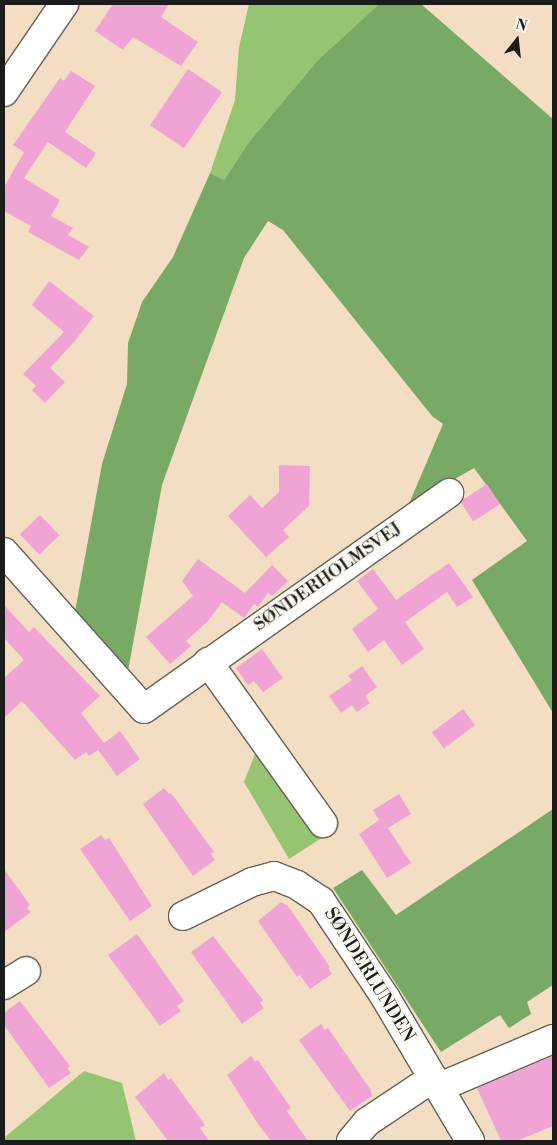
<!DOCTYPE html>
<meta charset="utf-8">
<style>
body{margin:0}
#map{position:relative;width:557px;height:1145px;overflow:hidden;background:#f4dec3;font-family:"Libre Bodoni",serif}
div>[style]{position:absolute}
.green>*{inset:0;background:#95c473}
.forest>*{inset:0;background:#78aa65}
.building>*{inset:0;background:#f0a4d5;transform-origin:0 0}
.roads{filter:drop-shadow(1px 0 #686056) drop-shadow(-1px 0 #686056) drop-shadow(0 1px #686056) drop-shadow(0 -1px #686056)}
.minor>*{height:28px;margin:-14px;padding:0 14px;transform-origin:14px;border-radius:14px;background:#fff}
span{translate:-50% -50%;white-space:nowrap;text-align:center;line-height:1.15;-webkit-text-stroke:4px #fbf7ec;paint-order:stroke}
.street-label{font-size:18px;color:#1c1c1c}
.frame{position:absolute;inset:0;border:5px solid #1c1c1c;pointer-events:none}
.north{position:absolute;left:492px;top:15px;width:50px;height:50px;-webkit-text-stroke:4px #fbf7ec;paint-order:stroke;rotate:16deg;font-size:14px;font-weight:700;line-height:20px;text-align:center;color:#1c1c1c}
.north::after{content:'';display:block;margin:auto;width:18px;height:22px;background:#1c1c1c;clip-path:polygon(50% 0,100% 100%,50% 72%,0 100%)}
</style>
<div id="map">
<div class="green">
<i style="clip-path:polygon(249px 4px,379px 4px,318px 60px,249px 142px,224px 180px,210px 173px,235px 100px,239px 47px)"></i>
<i style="clip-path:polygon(258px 746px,323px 837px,289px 859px,244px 782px)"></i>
<i style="clip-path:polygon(84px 1071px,122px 1083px,136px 1141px,4px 1141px,4px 1138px)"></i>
</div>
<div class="forest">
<i style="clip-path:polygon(379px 4px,421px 4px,553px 119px,553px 713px,472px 580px,527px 541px,474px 468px,408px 506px,443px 424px,432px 416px,283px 230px,268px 221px,244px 258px,162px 485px,128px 671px,74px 617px,102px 464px,127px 384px,128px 343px,142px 302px,173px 257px,210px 173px,224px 180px,249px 142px,318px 60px)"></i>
<i style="clip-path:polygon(553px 809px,553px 985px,527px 1002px,531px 1014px,509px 1028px,500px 1015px,441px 1052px,333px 888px,362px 870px,396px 915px)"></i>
</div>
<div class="building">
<i style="clip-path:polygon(113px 4px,169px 4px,161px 17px,198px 42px,181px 66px,133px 37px,123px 50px,95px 31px)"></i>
<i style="left:188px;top:69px;width:41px;height:68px;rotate:34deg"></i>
<i style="clip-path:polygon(71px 71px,95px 86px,65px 132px,96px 153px,86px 168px,48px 142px,24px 178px,60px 200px,51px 216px,73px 228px,68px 235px,89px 247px,79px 260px,28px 232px,31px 226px,4px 211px,4px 187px,24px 152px,13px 145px,60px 78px,64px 81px)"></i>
<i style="clip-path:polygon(49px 281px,94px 316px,75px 341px,69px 336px,75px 341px,50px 368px,65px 382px,45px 403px,32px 390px,36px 386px,23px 374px,64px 332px,32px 305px)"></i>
<i style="clip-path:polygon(279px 465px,310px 466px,309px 506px,283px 530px,289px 537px,266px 557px,228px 516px,250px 495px,262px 508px,279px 492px)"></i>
<i style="left:487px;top:484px;width:24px;height:32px;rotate:57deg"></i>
<i style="left:40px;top:515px;width:28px;height:28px;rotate:46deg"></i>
<i style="clip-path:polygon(198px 559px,245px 593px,272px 565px,288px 581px,272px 596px,268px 593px,258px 607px,254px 604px,244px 618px,222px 602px,208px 621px,186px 641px,191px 646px,170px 664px,146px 637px,193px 596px,182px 581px)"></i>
<i style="clip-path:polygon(449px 563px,473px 597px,457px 607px,447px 592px,405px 622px,424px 649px,402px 665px,384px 640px,368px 652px,352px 629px,378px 609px,357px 581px,373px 569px,396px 600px)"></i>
<i style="clip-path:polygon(4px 605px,29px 632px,34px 627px,100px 696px,81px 713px,104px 743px,120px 731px,140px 759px,117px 776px,98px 750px,89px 756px,86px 752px,75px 760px,22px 701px,4px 718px,4px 678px,24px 660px,4px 638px)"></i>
<i style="clip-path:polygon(262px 649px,283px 678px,263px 692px,254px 681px,248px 685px,236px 668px)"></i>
<i style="clip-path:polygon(362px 666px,377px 687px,365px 696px,370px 703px,357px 712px,352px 705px,341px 713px,329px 696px,352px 680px,348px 676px)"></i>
<i style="left:463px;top:709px;width:20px;height:39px;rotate:53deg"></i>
<i style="clip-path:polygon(164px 788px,169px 794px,171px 793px,214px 852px,211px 854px,215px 860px,193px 876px,143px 804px)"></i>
<i style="clip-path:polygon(399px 794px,411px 814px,388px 828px,411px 863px,387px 878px,359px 834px,379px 820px,373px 810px)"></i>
<i style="clip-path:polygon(101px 835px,105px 840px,109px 838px,152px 906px,130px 921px,80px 849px)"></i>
<i style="clip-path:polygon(4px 869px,30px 905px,27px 908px,31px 912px,4px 932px)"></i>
<i style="clip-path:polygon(281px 902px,288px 906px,330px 967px,328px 968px,332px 974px,310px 989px,300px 975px,297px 977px,258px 921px)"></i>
<i style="clip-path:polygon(137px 934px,184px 1001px,177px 1006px,181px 1011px,160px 1026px,108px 955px)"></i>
<i style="clip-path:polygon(213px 936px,263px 1000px,260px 1003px,264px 1008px,242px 1024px,191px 952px)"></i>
<i style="clip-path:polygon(20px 1001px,70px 1066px,67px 1068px,71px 1073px,49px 1088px,4px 1025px,4px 1013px)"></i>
<i style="clip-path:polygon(321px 1024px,325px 1030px,328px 1028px,370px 1089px,372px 1096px,350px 1111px,299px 1040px)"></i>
<i style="clip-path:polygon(251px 1056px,255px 1062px,258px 1060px,291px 1108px,287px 1111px,308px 1141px,271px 1141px,258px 1124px,227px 1075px)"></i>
<i style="clip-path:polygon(553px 1056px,553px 1126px,517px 1141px,501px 1141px,477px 1088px)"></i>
<i style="clip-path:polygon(164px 1073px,168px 1080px,171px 1078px,205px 1125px,200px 1128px,209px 1141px,168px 1141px,135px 1097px)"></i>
</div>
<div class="roads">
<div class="minor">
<i style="left:4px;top:92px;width:107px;rotate:-55.7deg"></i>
<i style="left:4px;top:552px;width:210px;rotate:48.3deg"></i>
<i style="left:144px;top:709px;width:374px;rotate:-35.3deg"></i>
<i style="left:208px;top:662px;width:198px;rotate:54.5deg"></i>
<i style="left:183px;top:916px;width:77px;rotate:-26.2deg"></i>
<i style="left:252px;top:882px;width:23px;rotate:-15deg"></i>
<i style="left:274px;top:876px;width:25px;rotate:21deg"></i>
<i style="left:297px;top:885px;width:29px;rotate:34deg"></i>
<i style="left:321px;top:901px;width:115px;rotate:56.3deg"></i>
<i style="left:385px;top:997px;width:167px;rotate:59.4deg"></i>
<i style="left:4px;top:985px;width:26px;rotate:-32deg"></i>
<i style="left:440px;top:1087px;width:123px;rotate:-23deg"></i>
<i style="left:351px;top:1141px;width:25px;rotate:-50deg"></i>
<i style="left:367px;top:1122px;width:79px;rotate:-33.7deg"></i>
</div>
</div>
<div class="street-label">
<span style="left:328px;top:577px;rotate:-35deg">SØNDERHOLMSVEJ</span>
<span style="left:369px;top:975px;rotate:58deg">SØNDERLUNDEN</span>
</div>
<div class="frame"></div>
<div class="north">N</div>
</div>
